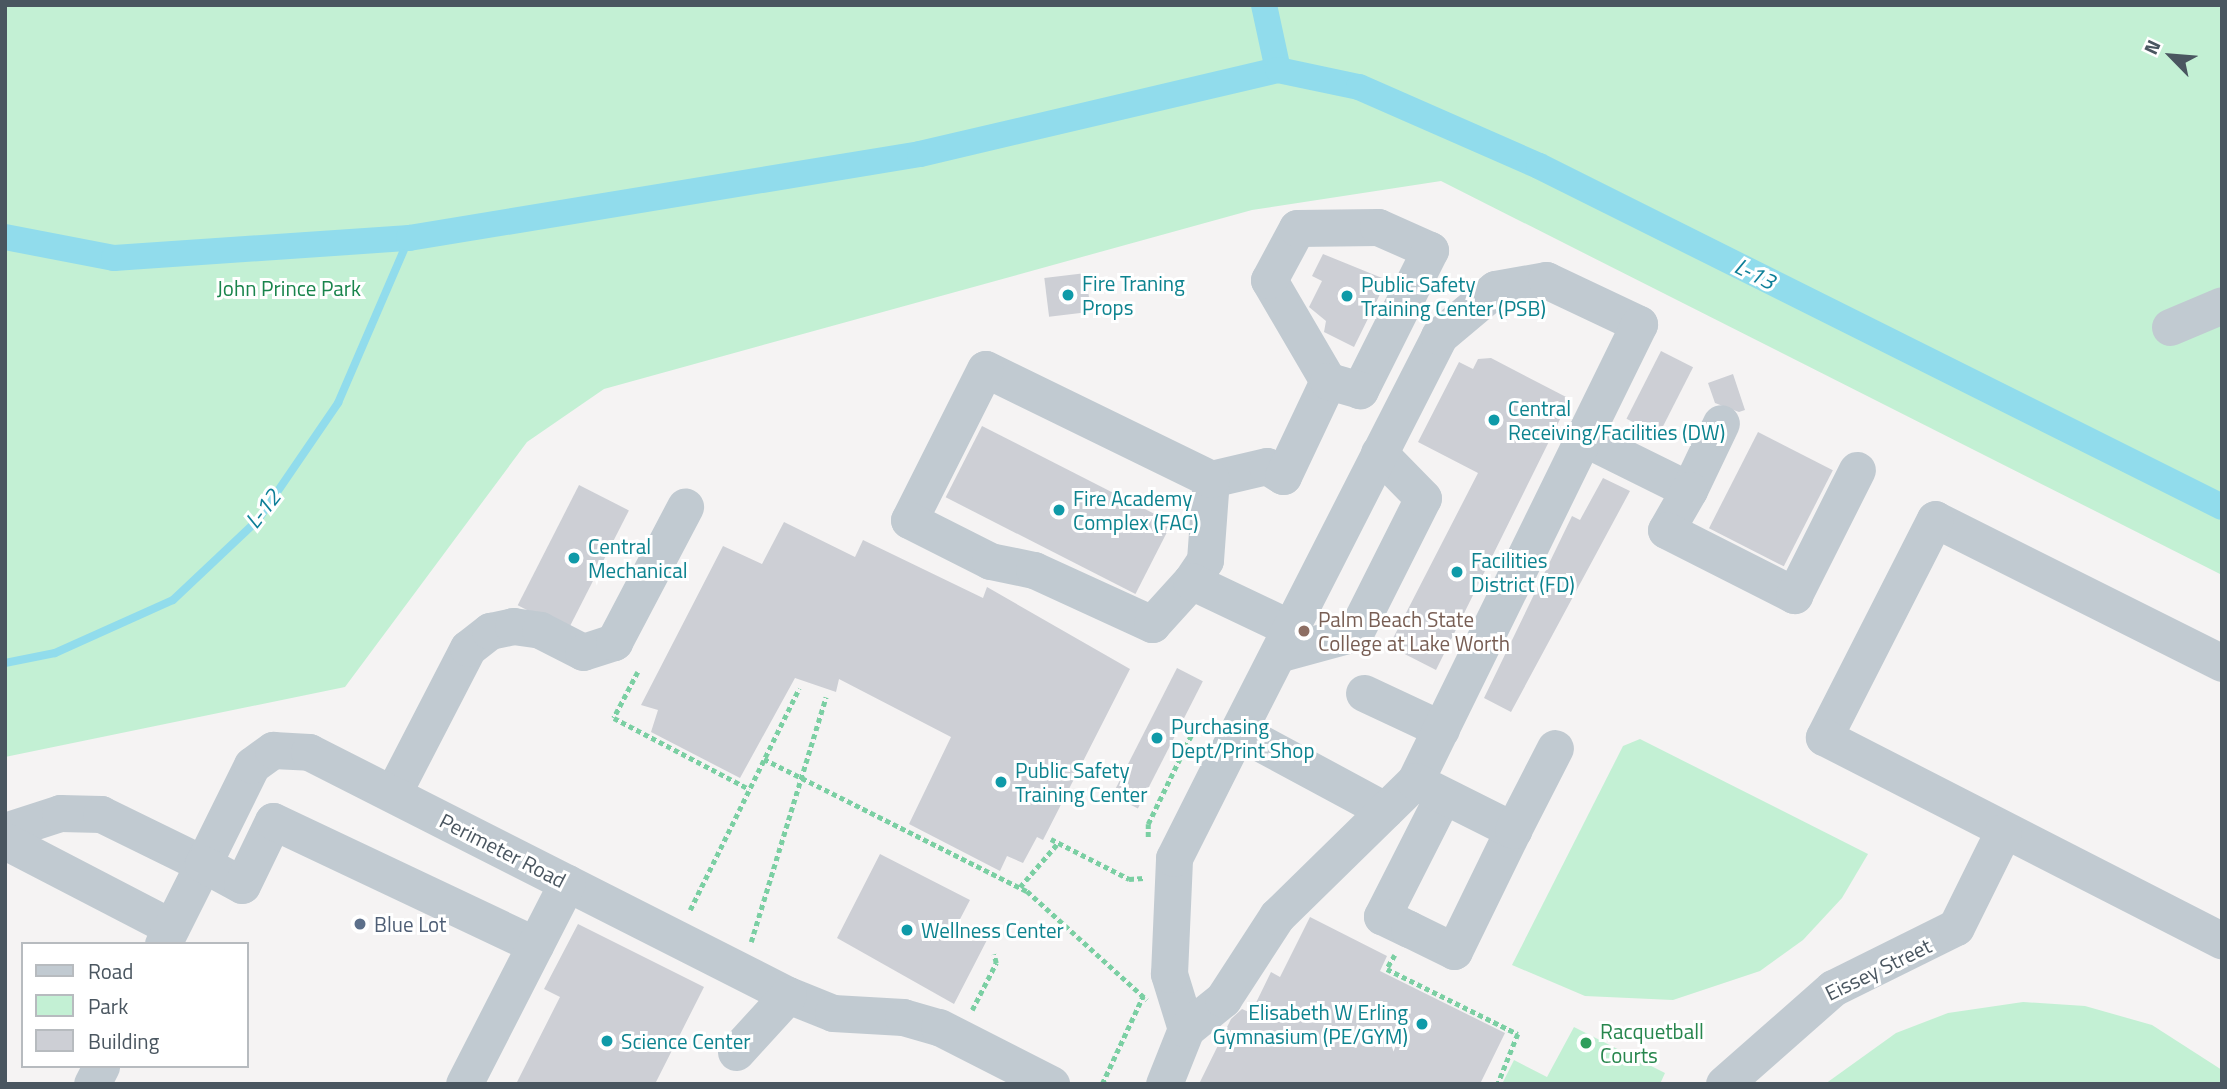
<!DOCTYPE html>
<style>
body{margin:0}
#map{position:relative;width:2227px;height:1089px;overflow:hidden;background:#f5f3f3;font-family:"Titillium Web",sans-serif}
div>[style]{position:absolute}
.green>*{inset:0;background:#c3f0d4}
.stream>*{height:8px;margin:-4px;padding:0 4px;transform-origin:4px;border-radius:4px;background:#91dcec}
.canal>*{height:26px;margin:-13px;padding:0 13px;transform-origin:13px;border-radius:13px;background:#91dcec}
.building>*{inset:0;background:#cdcfd5;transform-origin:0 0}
.path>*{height:4.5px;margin-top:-2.25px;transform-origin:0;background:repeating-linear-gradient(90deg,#7bcfa3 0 5px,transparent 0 8.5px)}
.minor>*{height:37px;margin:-18.5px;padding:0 18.5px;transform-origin:18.5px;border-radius:18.5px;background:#c1cad1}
.dots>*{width:19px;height:19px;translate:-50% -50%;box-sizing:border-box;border:4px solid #fff;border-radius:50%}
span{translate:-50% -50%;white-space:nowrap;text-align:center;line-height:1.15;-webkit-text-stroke:6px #fff;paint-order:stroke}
.culture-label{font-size:21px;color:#0d838f}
.left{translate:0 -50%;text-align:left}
.right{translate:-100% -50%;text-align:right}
.park-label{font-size:21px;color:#19844c}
.education-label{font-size:21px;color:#785e54}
.street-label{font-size:21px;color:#4a5660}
.service-label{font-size:21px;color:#4e5e75}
.leisure-label{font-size:21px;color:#27864d}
.water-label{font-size:23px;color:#0e7f98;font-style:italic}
.frame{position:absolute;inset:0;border:7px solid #4a5660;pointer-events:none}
.legend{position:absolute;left:21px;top:942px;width:228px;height:126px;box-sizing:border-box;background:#fff;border:2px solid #b7bbbf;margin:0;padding:9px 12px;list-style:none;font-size:21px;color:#4a5660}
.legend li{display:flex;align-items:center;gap:14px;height:35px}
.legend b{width:35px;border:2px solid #b7bbbf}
.north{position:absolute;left:2136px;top:21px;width:70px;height:70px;-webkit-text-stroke:5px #fff;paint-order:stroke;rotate:295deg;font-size:19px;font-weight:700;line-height:28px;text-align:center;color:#4a5660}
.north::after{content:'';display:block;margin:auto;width:24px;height:32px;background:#4a5660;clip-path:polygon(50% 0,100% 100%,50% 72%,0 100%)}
</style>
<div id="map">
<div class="green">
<i style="clip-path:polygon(5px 5px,2222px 5px,2222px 575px,1441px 181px,1252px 210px,604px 389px,527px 442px,345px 687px,5px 757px)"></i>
<i style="clip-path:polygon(1640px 739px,1868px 854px,1842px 898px,1803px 940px,1760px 971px,1673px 1000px,1585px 996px,1512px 965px,1623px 746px)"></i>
<i style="clip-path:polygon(2023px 1002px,2085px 1006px,2152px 1025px,2222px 1070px,2222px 1084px,1825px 1084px,1896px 1033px,1948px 1013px)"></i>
<i style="clip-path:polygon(1574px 1027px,1665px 1073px,1660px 1084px,1502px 1084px,1514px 1060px,1547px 1077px)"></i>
</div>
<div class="stream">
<i style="left:5px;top:663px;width:51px;rotate:-11.3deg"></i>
<i style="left:55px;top:653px;width:129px;rotate:-24.2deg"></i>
<i style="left:173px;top:600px;width:117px;rotate:-43.3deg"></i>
<i style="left:258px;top:520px;width:142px;rotate:-55.6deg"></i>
<i style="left:338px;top:403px;width:180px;rotate:-66.7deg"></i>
</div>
<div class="canal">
<i style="left:1264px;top:5px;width:66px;rotate:77.8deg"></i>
<i style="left:5px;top:237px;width:111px;rotate:10.9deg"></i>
<i style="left:114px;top:258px;width:296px;rotate:-3.9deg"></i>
<i style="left:409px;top:238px;width:518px;rotate:-9.33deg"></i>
<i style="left:920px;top:154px;width:368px;rotate:-13.2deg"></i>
<i style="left:1278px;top:70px;width:83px;rotate:11.9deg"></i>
<i style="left:1359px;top:87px;width:197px;rotate:23.7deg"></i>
<i style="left:1539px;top:166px;width:763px;rotate:26.53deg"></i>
</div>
<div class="building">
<i style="clip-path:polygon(1323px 254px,1387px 280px,1354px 347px,1324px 332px,1326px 321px,1309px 307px,1322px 281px,1312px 276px)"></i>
<i style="left:1086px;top:273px;width:39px;height:42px;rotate:83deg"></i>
<i style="left:1661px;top:351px;width:36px;height:76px;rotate:27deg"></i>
<i style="clip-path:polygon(1491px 358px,1570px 399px,1436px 670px,1389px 646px,1478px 473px,1418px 442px,1459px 362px,1473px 369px,1478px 359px)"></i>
<i style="clip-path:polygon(1733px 374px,1745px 410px,1739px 412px,1715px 403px,1708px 383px)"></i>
<i style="left:982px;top:426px;width:213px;height:80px;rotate:27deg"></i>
<i style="left:1758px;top:432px;width:84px;height:108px;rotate:27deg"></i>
<i style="clip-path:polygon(1603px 478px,1630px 491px,1511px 712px,1484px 698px,1572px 516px,1580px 520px)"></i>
<i style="left:579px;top:485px;width:56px;height:135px;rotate:27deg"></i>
<i style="clip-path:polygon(784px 522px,855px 557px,863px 540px,983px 598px,987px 587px,1130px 669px,1043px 840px,1037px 837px,1023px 863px,1007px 856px,1000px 871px,909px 824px,951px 737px,839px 679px,836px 692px,795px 678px,740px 778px,651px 732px,658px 710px,641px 705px,723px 546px,762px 564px)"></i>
<i style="left:1177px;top:668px;width:29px;height:143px;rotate:27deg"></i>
<i style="clip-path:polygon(880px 854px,970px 900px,958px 923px,988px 938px,954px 1004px,837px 938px)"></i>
<i style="clip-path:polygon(1310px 917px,1387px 956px,1380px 971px,1505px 1033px,1480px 1084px,1199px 1084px,1231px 1019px,1242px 1009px,1251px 1013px,1271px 972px,1280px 977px)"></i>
<i style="clip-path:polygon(578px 924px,704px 987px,655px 1084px,516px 1084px,560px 997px,544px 989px)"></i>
</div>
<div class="path">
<i style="left:638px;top:672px;width:52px;rotate:117.6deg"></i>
<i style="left:614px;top:718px;width:153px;rotate:27.7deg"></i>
<i style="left:764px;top:759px;width:294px;rotate:26.7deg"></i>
<i style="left:1027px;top:891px;width:162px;rotate:42.2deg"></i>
<i style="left:1148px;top:837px;width:13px;rotate:-90deg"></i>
<i style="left:1148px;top:824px;width:114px;rotate:-64.1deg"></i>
<i style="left:1051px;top:839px;width:88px;rotate:27.1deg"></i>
<i style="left:1129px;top:879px;width:15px;rotate:-4deg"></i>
<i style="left:1020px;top:887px;width:58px;rotate:-49.2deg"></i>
<i style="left:690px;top:910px;width:247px;rotate:-63.8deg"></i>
<i style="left:751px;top:942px;width:256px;rotate:-73deg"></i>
<i style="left:1395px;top:955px;width:16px;rotate:120deg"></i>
<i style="left:1387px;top:969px;width:146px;rotate:26.4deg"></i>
<i style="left:1518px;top:1034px;width:54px;rotate:111.8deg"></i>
<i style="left:972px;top:1010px;width:53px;rotate:-62.9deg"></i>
<i style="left:996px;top:963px;width:9px;rotate:-103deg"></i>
<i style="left:1102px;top:1084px;width:97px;rotate:-65deg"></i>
</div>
<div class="minor">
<i style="left:2170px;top:327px;width:56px;rotate:-22.9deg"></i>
<i style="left:1584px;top:438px;width:117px;rotate:26.3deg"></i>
<i style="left:1689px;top:490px;width:74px;rotate:-64.5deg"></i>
<i style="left:1211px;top:479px;width:57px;rotate:-13.1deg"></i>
<i style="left:1267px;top:466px;width:19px;rotate:32deg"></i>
<i style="left:1283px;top:476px;width:105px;rotate:-64.7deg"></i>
<i style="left:1328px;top:381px;width:117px;rotate:-120.3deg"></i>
<i style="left:1269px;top:280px;width:59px;rotate:-61.7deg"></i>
<i style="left:1297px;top:228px;width:81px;rotate:-0.7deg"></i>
<i style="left:1378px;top:227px;width:57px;rotate:23.9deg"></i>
<i style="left:1430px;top:250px;width:157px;rotate:116.6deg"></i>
<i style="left:1360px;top:390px;width:33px;rotate:-164deg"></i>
<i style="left:1689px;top:490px;width:46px;rotate:119.9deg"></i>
<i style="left:1666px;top:530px;width:144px;rotate:26.9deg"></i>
<i style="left:1794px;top:595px;width:140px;rotate:-63.3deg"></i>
<i style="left:1191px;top:581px;width:25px;rotate:-56deg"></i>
<i style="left:1205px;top:560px;width:81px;rotate:-85.8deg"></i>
<i style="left:1211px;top:479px;width:251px;rotate:-154deg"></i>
<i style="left:985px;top:369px;width:169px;rotate:116.7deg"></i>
<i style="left:909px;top:520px;width:91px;rotate:26.8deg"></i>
<i style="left:990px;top:561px;width:45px;rotate:11.6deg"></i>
<i style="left:1034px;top:570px;width:130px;rotate:24.6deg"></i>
<i style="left:1152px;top:624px;width:58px;rotate:-47.8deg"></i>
<i style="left:1191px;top:581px;width:110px;rotate:25.4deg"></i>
<i style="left:1278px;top:654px;width:80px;rotate:-15.3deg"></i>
<i style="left:1355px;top:633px;width:151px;rotate:-63.3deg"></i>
<i style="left:1423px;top:498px;width:63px;rotate:-134.4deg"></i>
<i style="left:2222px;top:663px;width:321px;rotate:-153.4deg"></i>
<i style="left:1935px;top:519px;width:245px;rotate:117deg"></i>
<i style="left:1824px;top:737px;width:447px;rotate:27.1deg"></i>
<i style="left:1364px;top:693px;width:85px;rotate:25.1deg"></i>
<i style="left:1238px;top:731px;width:443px;rotate:-63deg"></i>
<i style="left:1439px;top:336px;width:73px;rotate:-40deg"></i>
<i style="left:1495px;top:289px;width:52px;rotate:-10deg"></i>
<i style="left:1546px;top:280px;width:103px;rotate:25.3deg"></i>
<i style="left:1639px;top:324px;width:509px;rotate:116.11deg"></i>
<i style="left:393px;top:793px;width:163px;rotate:-62.7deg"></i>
<i style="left:468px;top:648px;width:28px;rotate:-38deg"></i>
<i style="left:490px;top:631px;width:24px;rotate:-12deg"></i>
<i style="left:513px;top:626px;width:27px;rotate:8deg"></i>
<i style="left:540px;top:630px;width:48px;rotate:27.1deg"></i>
<i style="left:583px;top:652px;width:33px;rotate:-18deg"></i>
<i style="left:614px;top:642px;width:153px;rotate:-62.3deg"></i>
<i style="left:1443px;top:796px;width:135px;rotate:116.9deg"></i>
<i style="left:1382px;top:916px;width:30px;rotate:26deg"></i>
<i style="left:1409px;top:929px;width:50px;rotate:26.1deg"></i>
<i style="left:1454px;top:951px;width:135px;rotate:-64deg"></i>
<i style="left:5px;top:831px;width:58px;rotate:-18.1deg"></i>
<i style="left:60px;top:813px;width:41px;rotate:1.4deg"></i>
<i style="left:101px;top:814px;width:114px;rotate:26.1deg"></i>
<i style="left:203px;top:864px;width:110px;rotate:-63.7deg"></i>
<i style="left:252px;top:765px;width:26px;rotate:-36deg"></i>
<i style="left:273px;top:750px;width:36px;rotate:3deg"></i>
<i style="left:309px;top:752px;width:537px;rotate:26.9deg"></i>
<i style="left:788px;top:995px;width:48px;rotate:21.8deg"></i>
<i style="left:833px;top:1013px;width:70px;rotate:3.3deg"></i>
<i style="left:903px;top:1017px;width:37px;rotate:16deg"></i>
<i style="left:939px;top:1027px;width:126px;rotate:27deg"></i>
<i style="left:5px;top:841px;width:187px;rotate:27.4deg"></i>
<i style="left:163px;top:944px;width:89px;rotate:-63.4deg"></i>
<i style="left:203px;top:864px;width:44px;rotate:28.3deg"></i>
<i style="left:242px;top:885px;width:71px;rotate:-64.2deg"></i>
<i style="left:273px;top:821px;width:290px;rotate:25.3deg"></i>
<i style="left:1186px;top:1029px;width:58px;rotate:-107.2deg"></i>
<i style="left:1169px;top:974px;width:116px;rotate:-87.5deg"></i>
<i style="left:1174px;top:858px;width:142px;rotate:-63.3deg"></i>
<i style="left:1238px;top:731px;width:167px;rotate:28.3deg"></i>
<i style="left:736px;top:1052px;width:77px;rotate:-47.6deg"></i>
<i style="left:92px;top:1084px;width:20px;rotate:-63deg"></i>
<i style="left:464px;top:1084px;width:226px;rotate:-62.9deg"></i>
<i style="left:1164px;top:1084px;width:59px;rotate:-68.2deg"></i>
<i style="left:1186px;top:1029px;width:48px;rotate:-39deg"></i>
<i style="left:1223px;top:999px;width:99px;rotate:-57deg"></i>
<i style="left:1277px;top:916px;width:193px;rotate:-44.4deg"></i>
<i style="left:1415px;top:781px;width:110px;rotate:26.6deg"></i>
<i style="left:1513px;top:830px;width:92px;rotate:-62.9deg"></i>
<i style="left:1724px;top:1084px;width:145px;rotate:-41.4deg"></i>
<i style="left:1833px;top:988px;width:137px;rotate:-26.4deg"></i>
<i style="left:1956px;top:927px;width:106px;rotate:-63.7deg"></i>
</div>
<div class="dots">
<i style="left:1068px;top:295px;background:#0f9aa8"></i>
<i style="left:1347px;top:296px;background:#0f9aa8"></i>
<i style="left:1494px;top:420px;background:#0f9aa8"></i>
<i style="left:1059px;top:510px;background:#0f9aa8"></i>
<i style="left:574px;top:558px;background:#0f9aa8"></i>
<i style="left:1457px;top:572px;background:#0f9aa8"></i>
<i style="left:1304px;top:631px;background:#8d6e63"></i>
<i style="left:1157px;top:738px;background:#0f9aa8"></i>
<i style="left:1001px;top:782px;background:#0f9aa8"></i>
<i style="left:360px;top:924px;background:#5c6f8a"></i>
<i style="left:907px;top:930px;background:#0f9aa8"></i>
<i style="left:1422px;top:1024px;background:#0f9aa8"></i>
<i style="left:607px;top:1041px;background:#0f9aa8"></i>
<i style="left:1586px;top:1043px;background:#2e9e5b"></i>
</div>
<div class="culture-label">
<span class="left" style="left:1082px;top:295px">Fire Traning<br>Props</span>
<span class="left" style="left:1361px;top:296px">Public Safety<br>Training Center (PSB)</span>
<span class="left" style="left:1508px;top:420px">Central<br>Receiving/Facilities (DW)</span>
<span class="left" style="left:1073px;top:510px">Fire Academy<br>Complex (FAC)</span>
<span class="left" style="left:588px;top:558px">Central<br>Mechanical</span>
<span class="left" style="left:1471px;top:572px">Facilities<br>District (FD)</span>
<span class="left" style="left:1171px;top:738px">Purchasing<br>Dept/Print Shop</span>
<span class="left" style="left:1015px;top:782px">Public Safety<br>Training Center</span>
<span class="left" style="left:921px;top:930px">Wellness Center</span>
<span class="right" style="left:1408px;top:1024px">Elisabeth W Erling<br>Gymnasium (PE/GYM)</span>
<span class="left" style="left:621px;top:1041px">Science Center</span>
</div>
<div class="park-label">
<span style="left:289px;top:288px">John Prince Park</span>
</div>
<div class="education-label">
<span class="left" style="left:1318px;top:631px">Palm Beach State<br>College at Lake Worth</span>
</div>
<div class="street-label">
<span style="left:503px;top:850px;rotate:27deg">Perimeter Road</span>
<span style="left:1878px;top:969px;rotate:-26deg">Eissey Street</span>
</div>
<div class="service-label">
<span class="left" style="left:374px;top:924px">Blue Lot</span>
</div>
<div class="leisure-label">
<span class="left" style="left:1600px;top:1043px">Racquetball<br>Courts</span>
</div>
<div class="water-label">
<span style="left:1755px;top:274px;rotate:27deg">L-13</span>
<span style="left:263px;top:509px;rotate:-52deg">L-12</span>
</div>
<div class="frame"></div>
<ul class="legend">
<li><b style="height:9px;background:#c1cad1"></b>Road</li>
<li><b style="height:19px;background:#c3f0d4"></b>Park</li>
<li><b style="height:19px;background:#cdcfd5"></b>Building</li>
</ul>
<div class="north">N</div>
</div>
